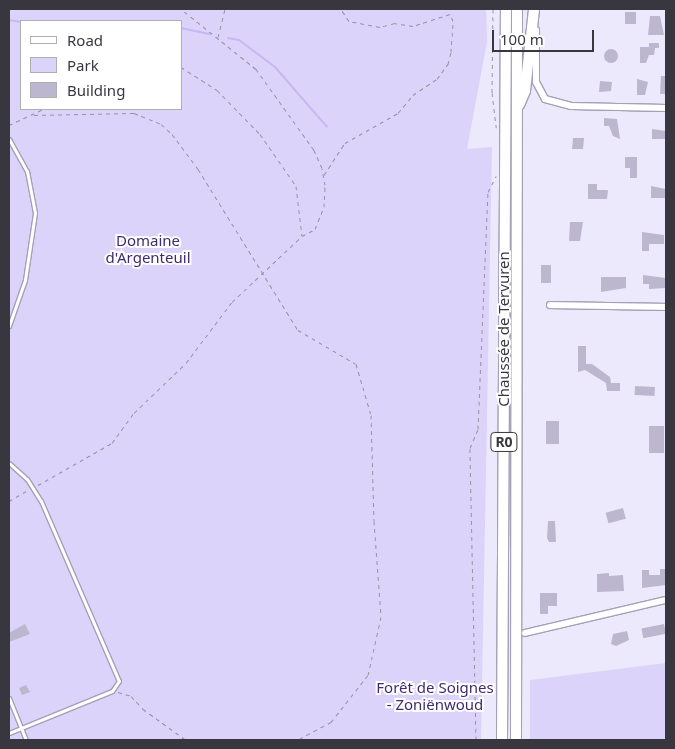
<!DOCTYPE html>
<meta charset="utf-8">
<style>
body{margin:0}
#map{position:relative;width:675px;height:749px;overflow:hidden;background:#ede9fc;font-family:"Noto Sans",sans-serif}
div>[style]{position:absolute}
.green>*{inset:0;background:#dbd3f9}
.stream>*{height:2px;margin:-1px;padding:0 1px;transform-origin:1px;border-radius:1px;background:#c6b8f2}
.building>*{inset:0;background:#bcb7cf;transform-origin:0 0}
.round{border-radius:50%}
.path>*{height:1px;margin-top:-0.5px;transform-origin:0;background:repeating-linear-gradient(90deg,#9693a1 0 4px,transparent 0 8px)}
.roads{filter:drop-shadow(1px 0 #a5a0b7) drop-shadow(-1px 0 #a5a0b7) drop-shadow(0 1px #a5a0b7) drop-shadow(0 -1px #a5a0b7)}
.service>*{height:3px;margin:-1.5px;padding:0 1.5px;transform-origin:1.5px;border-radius:1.5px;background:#fff}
.minor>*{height:6px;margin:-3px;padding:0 3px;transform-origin:3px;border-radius:3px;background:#fff}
.trunk>*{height:10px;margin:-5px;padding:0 5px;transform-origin:5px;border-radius:5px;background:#fff}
span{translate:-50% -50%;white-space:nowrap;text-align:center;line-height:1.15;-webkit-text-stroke:4px #fff;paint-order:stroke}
.shield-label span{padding:1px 4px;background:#fff;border:1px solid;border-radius:4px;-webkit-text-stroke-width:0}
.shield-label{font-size:14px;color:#38363f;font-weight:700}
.park-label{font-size:15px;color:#412a6e}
.street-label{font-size:15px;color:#38363f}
.frame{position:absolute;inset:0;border:10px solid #38363f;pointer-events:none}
.legend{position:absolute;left:20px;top:20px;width:162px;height:90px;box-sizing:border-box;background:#fff;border:1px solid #afafb2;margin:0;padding:6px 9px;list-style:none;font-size:15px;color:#38363f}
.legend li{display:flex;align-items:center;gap:10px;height:25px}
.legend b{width:25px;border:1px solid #afafb2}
.scale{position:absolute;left:492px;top:30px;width:102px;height:22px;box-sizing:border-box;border:2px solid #38363f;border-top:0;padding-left:6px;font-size:15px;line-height:18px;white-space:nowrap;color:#38363f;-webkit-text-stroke:4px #fff;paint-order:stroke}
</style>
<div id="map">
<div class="green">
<i style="clip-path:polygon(evenodd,9px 9px,486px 9px,487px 42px,467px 149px,492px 147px,481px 740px,9px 740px,9px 9px,21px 21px,181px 21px,181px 109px,21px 109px,21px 21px)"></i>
<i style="clip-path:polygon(666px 663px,666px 740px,530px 740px,530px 680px)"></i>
</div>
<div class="stream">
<i style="left:9px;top:20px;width:12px;rotate:9deg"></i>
<i style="left:181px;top:28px;width:30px;rotate:12deg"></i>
<i style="left:228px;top:38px;width:11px;rotate:10deg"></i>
<i style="left:239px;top:40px;width:45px;rotate:36.9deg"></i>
<i style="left:275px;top:67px;width:79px;rotate:49.1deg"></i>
</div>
<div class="building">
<i style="left:625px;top:12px;width:11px;height:12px"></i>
<i style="clip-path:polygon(650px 16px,660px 16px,664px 35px,648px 35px)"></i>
<i style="clip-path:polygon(649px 43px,659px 43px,659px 48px,655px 48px,654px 55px,649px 55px,646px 63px,640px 63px,640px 47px,649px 47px)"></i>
<i class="round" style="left:604px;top:49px;width:14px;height:14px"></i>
<i style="clip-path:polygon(661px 76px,666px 76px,666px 94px,660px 94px)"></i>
<i style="clip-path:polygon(637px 79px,648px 82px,645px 95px,637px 95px)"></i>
<i style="clip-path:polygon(600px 81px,612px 82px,611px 91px,599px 92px)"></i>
<i style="clip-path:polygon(604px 118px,617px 119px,620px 139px,613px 136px,609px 126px,604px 126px)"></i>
<i style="clip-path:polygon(652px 129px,666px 131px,666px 139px,652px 139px)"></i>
<i style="clip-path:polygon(573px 138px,584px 138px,583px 149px,572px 149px)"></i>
<i style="clip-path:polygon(625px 157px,637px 157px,637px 178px,630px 178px,630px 168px,625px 168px)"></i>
<i style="clip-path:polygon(588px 184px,597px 184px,597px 190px,608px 190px,607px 199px,588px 199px)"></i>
<i style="clip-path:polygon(651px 186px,666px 189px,666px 198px,651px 198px)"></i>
<i style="clip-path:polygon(570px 222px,583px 222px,580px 241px,569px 241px)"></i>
<i style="clip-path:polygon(642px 232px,664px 235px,664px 244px,649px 244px,649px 251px,642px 251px)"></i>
<i style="left:541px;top:265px;width:10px;height:18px"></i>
<i style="clip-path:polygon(643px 275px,666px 278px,666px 288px,649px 289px,649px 284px,643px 284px)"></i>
<i style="clip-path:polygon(601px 277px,626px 277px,626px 288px,601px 292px)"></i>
<i style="clip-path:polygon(578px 346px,586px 346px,586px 364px,592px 364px,610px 377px,611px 383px,620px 383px,620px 391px,607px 391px,606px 383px,585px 370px,578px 372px)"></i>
<i style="left:635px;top:386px;width:20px;height:9px;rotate:3deg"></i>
<i style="left:546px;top:421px;width:13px;height:23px"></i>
<i style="left:664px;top:426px;width:27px;height:15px;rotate:90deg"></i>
<i style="left:623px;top:508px;width:11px;height:18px;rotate:75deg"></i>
<i style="clip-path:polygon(548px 521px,555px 521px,556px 542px,549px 542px,547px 538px)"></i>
<i style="clip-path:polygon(660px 569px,666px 569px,666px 585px,642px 588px,642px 570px,649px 570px,649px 575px,660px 575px)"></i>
<i style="clip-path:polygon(609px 573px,609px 576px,623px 575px,624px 591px,597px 592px,597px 574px)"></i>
<i style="clip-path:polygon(540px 593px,557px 593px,557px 606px,548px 606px,548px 614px,540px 614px)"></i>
<i style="clip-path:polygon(25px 624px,30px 634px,9px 642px,9px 633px)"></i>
<i style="left:664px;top:624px;width:10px;height:23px;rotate:79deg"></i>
<i style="clip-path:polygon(627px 631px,629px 640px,616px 646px,611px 644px,613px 634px)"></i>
<i style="clip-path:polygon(26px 685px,30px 692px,22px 695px,19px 688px)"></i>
</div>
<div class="path">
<i style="left:493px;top:9px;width:84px;rotate:90.7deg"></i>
<i style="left:492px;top:93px;width:35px;rotate:83deg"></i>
<i style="left:218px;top:37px;width:29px;rotate:-76deg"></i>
<i style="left:181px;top:67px;width:43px;rotate:32.6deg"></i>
<i style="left:217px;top:90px;width:62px;rotate:45.7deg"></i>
<i style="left:260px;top:134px;width:63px;rotate:55.3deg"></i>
<i style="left:296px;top:186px;width:50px;rotate:83.2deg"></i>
<i style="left:302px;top:236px;width:15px;rotate:-28deg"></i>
<i style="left:315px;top:229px;width:24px;rotate:-68deg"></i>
<i style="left:324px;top:207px;width:22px;rotate:-87deg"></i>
<i style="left:325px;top:185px;width:17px;rotate:-100deg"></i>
<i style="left:322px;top:168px;width:20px;rotate:-114deg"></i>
<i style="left:314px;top:150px;width:100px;rotate:-125.6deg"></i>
<i style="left:256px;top:69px;width:96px;rotate:-141.3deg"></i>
<i style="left:34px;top:115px;width:100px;rotate:-1.1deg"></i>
<i style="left:134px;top:113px;width:29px;rotate:22deg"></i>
<i style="left:161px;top:124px;width:15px;rotate:42deg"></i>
<i style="left:172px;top:134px;width:44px;rotate:53.4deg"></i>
<i style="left:198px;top:169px;width:190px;rotate:58.2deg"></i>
<i style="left:298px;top:330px;width:67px;rotate:30.4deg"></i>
<i style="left:356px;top:364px;width:53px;rotate:73.6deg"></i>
<i style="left:371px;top:415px;width:106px;rotate:88.4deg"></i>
<i style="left:374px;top:521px;width:96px;rotate:85.8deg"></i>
<i style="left:381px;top:617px;width:59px;rotate:102.6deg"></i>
<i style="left:368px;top:675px;width:60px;rotate:128.2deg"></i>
<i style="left:331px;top:722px;width:38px;rotate:152deg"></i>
<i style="left:9px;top:125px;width:38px;rotate:-25deg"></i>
<i style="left:324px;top:175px;width:38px;rotate:-57deg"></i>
<i style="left:345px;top:143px;width:61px;rotate:-29.5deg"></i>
<i style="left:398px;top:113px;width:23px;rotate:-50deg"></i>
<i style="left:413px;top:95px;width:29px;rotate:-34deg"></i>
<i style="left:437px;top:79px;width:19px;rotate:-54deg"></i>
<i style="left:448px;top:64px;width:12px;rotate:-76deg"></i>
<i style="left:451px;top:52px;width:31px;rotate:-86deg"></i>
<i style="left:453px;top:21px;width:8px;rotate:-113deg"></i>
<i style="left:450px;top:14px;width:39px;rotate:162deg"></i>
<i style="left:413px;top:26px;width:18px;rotate:-171deg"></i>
<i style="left:395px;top:23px;width:16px;rotate:165deg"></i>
<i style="left:380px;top:27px;width:32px;rotate:-169deg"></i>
<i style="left:349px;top:21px;width:14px;rotate:-124deg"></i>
<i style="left:38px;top:485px;width:85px;rotate:-29.6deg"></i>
<i style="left:112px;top:443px;width:37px;rotate:-54deg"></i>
<i style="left:134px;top:413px;width:72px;rotate:-43.9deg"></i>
<i style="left:186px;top:363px;width:76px;rotate:-53deg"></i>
<i style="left:232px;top:302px;width:95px;rotate:-43.3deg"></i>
<i style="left:9px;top:501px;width:22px;rotate:-30deg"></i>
<i style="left:118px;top:692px;width:14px;rotate:17deg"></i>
<i style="left:131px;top:696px;width:18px;rotate:47deg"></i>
<i style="left:143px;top:709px;width:53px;rotate:35.8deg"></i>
<i style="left:476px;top:740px;width:292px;rotate:-91.2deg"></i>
<i style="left:470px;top:448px;width:21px;rotate:-67deg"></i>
<i style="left:478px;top:429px;width:237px;rotate:-87.6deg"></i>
<i style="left:488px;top:192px;width:18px;rotate:-63deg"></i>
</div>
<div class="roads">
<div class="service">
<i style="left:9px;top:139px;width:37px;rotate:61deg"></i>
<i style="left:27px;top:171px;width:43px;rotate:79.2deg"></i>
<i style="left:35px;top:213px;width:68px;rotate:98.5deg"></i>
<i style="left:25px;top:280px;width:49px;rotate:109.2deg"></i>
<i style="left:9px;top:463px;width:24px;rotate:42deg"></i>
<i style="left:27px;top:479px;width:26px;rotate:58deg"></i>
<i style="left:41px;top:501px;width:196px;rotate:66.6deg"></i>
<i style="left:119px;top:681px;width:12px;rotate:125deg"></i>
<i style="left:112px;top:691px;width:111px;rotate:157.8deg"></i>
<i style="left:9px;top:698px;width:45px;rotate:68deg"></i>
</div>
<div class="minor">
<i style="left:536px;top:30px;width:52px;rotate:90deg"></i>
<i style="left:536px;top:82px;width:19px;rotate:62deg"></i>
<i style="left:545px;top:99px;width:27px;rotate:15deg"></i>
<i style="left:571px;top:106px;width:95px;rotate:1.2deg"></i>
<i style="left:550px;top:305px;width:116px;rotate:1deg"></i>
<i style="left:525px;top:633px;width:145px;rotate:-13.2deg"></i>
</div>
<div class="trunk">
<i style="left:519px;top:105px;width:15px;rotate:-67deg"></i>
<i style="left:525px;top:91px;width:82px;rotate:-83.7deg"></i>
<i style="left:502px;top:740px;width:731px;rotate:-89.69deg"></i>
<i style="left:516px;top:740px;width:731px;rotate:-89.92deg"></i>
</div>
</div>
<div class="shield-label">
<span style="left:504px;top:442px">R0</span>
</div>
<div class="park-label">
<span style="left:148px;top:249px">Domaine<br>d'Argenteuil</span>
<span style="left:435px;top:696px">Forêt de Soignes<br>- Zoniënwoud</span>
</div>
<div class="street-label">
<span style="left:504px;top:329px;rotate:-90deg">Chaussée de Tervuren</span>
</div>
<div class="frame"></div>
<ul class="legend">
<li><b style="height:6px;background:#fff"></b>Road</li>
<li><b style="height:14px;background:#dbd3f9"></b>Park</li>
<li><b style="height:14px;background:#bcb7cf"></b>Building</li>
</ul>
<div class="scale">100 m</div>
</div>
